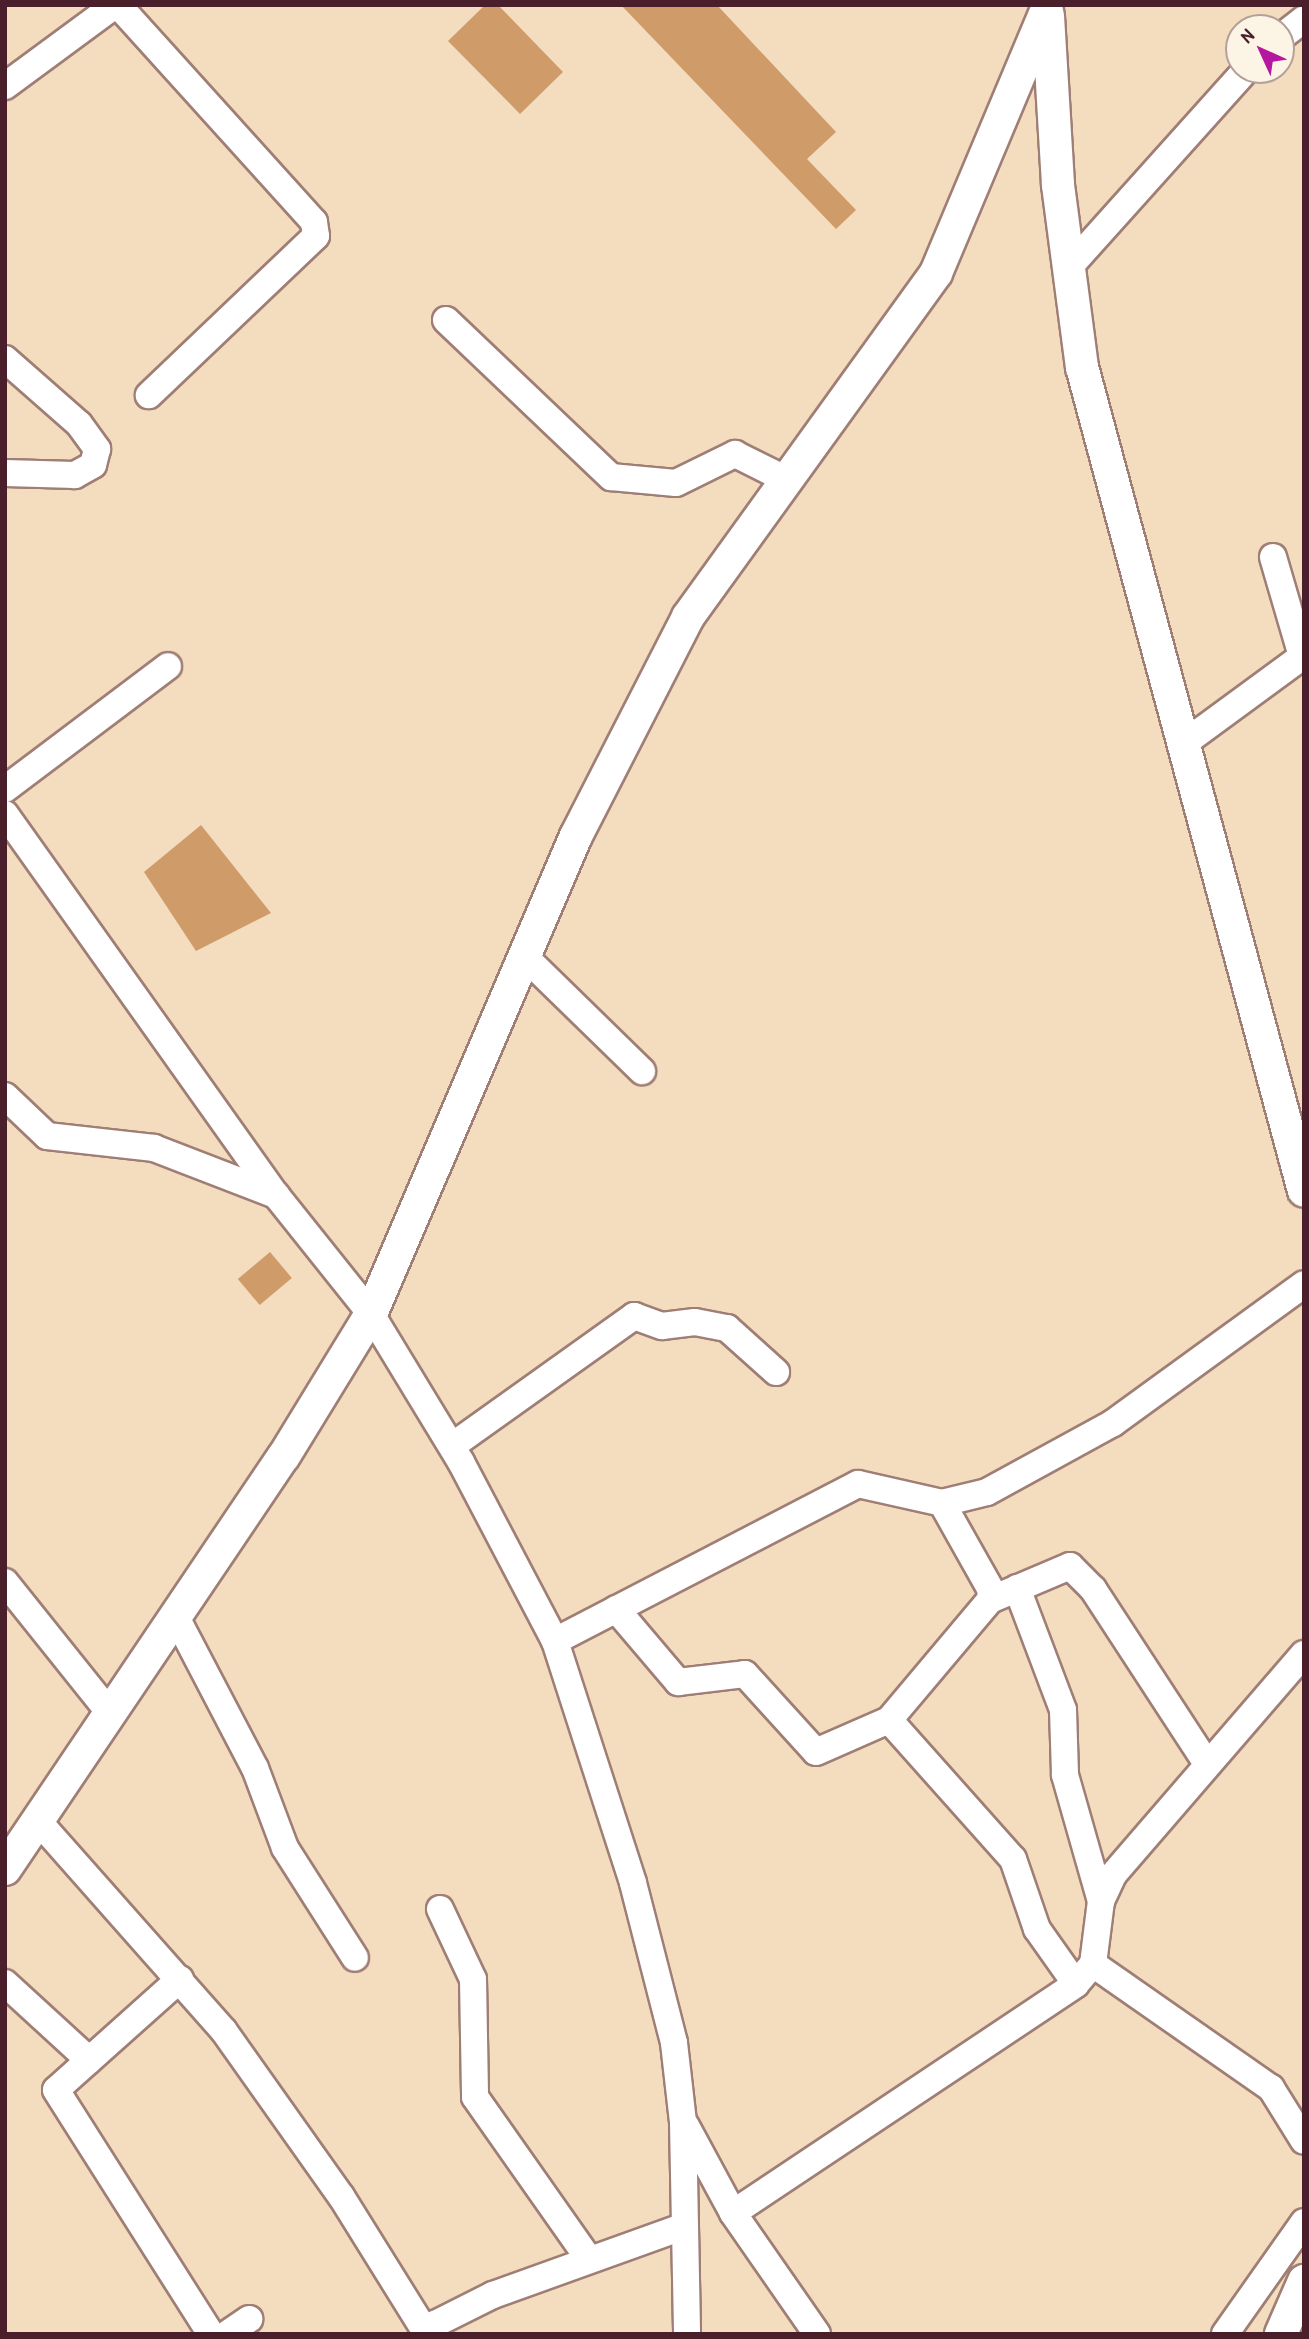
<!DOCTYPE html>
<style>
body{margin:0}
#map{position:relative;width:1309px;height:2339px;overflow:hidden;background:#f4dcbf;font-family:"Patrick Hand",sans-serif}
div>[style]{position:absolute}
.building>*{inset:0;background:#cf9b69;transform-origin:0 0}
.roads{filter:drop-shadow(2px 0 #9f7e75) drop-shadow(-2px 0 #9f7e75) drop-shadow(0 2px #9f7e75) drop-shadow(0 -2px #9f7e75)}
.minor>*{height:26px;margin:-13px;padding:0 13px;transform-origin:13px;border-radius:13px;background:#fff}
.major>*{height:32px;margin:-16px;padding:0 16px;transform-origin:16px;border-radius:16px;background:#fff}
span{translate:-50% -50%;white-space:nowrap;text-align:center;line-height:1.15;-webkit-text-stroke:7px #fcf5e5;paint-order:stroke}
.frame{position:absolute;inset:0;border:7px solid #4a1f2b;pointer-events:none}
.north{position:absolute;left:1225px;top:14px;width:70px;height:70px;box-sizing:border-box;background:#fcf5e5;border:2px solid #b59f9b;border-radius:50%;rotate:315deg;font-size:19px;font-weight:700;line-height:28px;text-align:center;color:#4a1f2b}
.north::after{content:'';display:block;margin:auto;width:24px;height:32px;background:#b5179e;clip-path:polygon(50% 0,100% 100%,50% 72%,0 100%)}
</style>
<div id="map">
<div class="building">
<i style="clip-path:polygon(485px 5px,498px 5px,563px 72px,520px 114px,448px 41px)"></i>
<i style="clip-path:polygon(621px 5px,717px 5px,836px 132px,807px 159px,856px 210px,836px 229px)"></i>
<i style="clip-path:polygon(201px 825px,271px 913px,196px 951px,144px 872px)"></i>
<i style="left:270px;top:1252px;width:34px;height:42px;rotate:50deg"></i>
</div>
<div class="roads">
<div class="minor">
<i style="left:118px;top:5px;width:292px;rotate:47.9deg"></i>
<i style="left:314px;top:222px;width:14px;rotate:82deg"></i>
<i style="left:316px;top:236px;width:231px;rotate:136.4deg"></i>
<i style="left:1281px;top:37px;width:29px;rotate:-38deg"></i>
<i style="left:5px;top:86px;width:137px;rotate:-36.4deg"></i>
<i style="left:1071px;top:265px;width:262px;rotate:-48.1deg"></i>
<i style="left:446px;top:320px;width:228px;rotate:43.6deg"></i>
<i style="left:611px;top:477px;width:65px;rotate:5.3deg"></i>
<i style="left:676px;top:483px;width:66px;rotate:-26.2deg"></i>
<i style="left:735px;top:454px;width:54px;rotate:26.6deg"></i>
<i style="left:5px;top:359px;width:98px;rotate:41.3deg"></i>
<i style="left:79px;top:424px;width:31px;rotate:54deg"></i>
<i style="left:97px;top:449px;width:16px;rotate:104deg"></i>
<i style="left:93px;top:465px;width:21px;rotate:151deg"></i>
<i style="left:75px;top:475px;width:70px;rotate:-178.4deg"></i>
<i style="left:1273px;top:557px;width:103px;rotate:73.7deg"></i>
<i style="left:1183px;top:744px;width:150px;rotate:-36.3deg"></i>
<i style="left:5px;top:789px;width:204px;rotate:-37deg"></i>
<i style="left:5px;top:814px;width:468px;rotate:54.6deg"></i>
<i style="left:276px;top:1195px;width:152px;rotate:51.4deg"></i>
<i style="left:371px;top:1314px;width:173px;rotate:58.7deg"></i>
<i style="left:461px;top:1462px;width:202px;rotate:62.3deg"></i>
<i style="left:555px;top:1641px;width:254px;rotate:72.1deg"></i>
<i style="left:633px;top:1883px;width:165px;rotate:75.6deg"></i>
<i style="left:674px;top:2043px;width:80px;rotate:83.5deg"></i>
<i style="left:683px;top:2122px;width:212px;rotate:88.9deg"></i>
<i style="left:524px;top:956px;width:165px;rotate:44.3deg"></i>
<i style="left:5px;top:1096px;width:58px;rotate:43.6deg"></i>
<i style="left:47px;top:1136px;width:108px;rotate:6.4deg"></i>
<i style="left:154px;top:1148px;width:131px;rotate:21.1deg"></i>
<i style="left:452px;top:1446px;width:224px;rotate:-35.5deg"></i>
<i style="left:634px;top:1316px;width:30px;rotate:20deg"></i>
<i style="left:662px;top:1326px;width:33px;rotate:-7deg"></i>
<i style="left:695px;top:1322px;width:33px;rotate:11deg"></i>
<i style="left:727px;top:1328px;width:66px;rotate:41.9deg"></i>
<i style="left:5px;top:1582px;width:168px;rotate:51.3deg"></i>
<i style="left:1017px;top:1588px;width:130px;rotate:69.3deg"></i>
<i style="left:1063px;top:1710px;width:65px;rotate:88.2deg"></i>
<i style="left:1065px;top:1775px;width:131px;rotate:74.1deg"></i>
<i style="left:990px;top:1600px;width:87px;rotate:-23deg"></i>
<i style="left:1070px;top:1566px;width:33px;rotate:45deg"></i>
<i style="left:1093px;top:1589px;width:209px;rotate:56.9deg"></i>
<i style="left:616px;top:1609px;width:96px;rotate:49.7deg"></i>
<i style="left:678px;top:1682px;width:67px;rotate:-6.8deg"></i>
<i style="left:745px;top:1674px;width:105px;rotate:47.7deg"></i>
<i style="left:816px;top:1752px;width:80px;rotate:-23.7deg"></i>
<i style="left:889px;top:1720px;width:157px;rotate:-49.9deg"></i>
<i style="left:990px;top:1600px;width:10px;rotate:-84deg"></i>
<i style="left:991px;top:1590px;width:100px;rotate:-119.4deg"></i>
<i style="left:177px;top:1619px;width:168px;rotate:62.4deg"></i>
<i style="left:255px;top:1768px;width:85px;rotate:69.4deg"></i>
<i style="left:285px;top:1848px;width:130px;rotate:57.5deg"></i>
<i style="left:555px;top:1641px;width:341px;rotate:-27.4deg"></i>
<i style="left:858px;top:1484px;width:86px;rotate:12.7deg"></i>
<i style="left:942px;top:1503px;width:46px;rotate:-13.7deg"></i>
<i style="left:987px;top:1492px;width:144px;rotate:-28.7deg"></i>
<i style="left:1113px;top:1423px;width:236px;rotate:-36deg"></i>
<i style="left:889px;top:1720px;width:186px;rotate:48.3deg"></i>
<i style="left:1013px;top:1859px;width:74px;rotate:71.1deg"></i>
<i style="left:1037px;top:1929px;width:67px;rotate:54.7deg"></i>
<i style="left:39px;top:1822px;width:279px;rotate:48.5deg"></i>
<i style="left:224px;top:2031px;width:202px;rotate:54.7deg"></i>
<i style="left:341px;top:2196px;width:163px;rotate:58.1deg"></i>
<i style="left:440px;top:1909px;width:77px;rotate:64.8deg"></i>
<i style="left:473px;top:1979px;width:118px;rotate:89deg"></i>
<i style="left:475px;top:2097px;width:198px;rotate:54.9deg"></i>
<i style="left:1093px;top:1964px;width:217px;rotate:34.9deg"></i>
<i style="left:1271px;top:2088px;width:62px;rotate:58.1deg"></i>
<i style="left:180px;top:1979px;width:166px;rotate:138.2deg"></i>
<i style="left:56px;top:2090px;width:289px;rotate:57.6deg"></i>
<i style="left:5px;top:1983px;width:114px;rotate:42.5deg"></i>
<i style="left:686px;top:2126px;width:99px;rotate:61.6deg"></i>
<i style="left:733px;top:2213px;width:147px;rotate:55.2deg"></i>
<i style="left:733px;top:2213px;width:412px;rotate:-33.7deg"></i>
<i style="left:1076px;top:1984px;width:26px;rotate:-50deg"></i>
<i style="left:1093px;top:1964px;width:64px;rotate:-82.8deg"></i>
<i style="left:1101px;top:1901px;width:29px;rotate:-65deg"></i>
<i style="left:1113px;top:1875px;width:292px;rotate:-49.2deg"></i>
<i style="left:227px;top:2334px;width:27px;rotate:-34deg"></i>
<i style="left:431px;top:2334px;width:11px;rotate:-68deg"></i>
<i style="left:435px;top:2324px;width:65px;rotate:-26.6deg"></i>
<i style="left:493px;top:2295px;width:204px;rotate:-19.8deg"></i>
<i style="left:1225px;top:2334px;width:137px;rotate:-54.8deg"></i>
</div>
<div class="major">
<i style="left:1048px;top:16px;width:169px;rotate:86.6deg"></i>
<i style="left:1058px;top:185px;width:184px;rotate:82.5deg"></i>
<i style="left:1082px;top:367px;width:853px;rotate:74.92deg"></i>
<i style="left:5px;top:1869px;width:498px;rotate:-56deg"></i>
<i style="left:284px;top:1456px;width:167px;rotate:-58.5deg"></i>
<i style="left:371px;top:1314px;width:520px;rotate:-66.79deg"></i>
<i style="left:576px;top:836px;width:246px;rotate:-62.9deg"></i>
<i style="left:688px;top:617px;width:424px;rotate:-54.2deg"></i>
<i style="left:936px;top:273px;width:286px;rotate:-67.2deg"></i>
<i style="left:1281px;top:2334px;width:58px;rotate:-66.5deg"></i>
</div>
</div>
<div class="frame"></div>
<div class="north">N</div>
</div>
